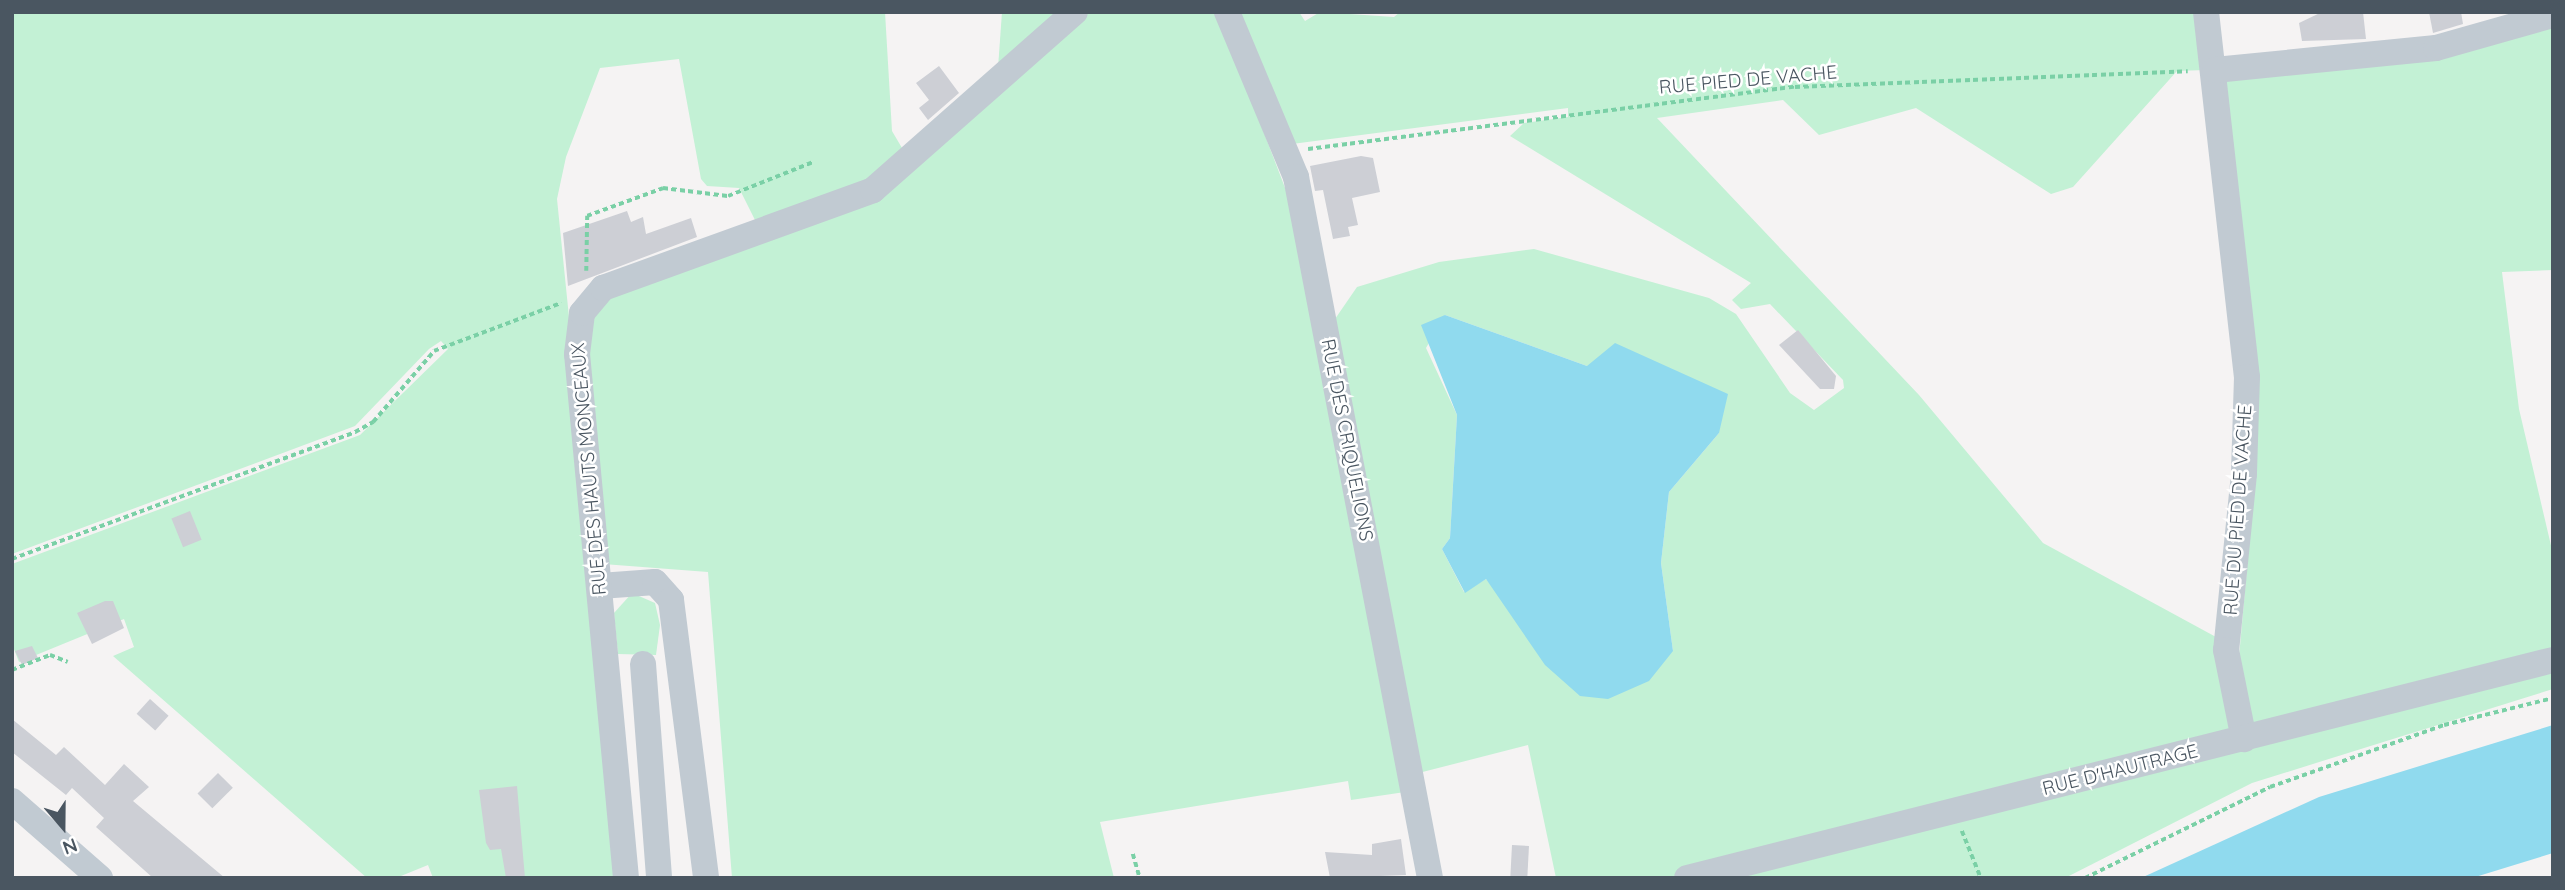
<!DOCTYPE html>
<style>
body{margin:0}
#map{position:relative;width:2565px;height:890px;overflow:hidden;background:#f5f3f3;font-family:Quicksand,sans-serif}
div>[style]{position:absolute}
.green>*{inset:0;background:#c3f1d5}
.water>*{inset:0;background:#90daee}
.building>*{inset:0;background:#cdcfd5;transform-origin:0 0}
.path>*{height:3.5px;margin-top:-1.75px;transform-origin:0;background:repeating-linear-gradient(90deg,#7ad0a6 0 5px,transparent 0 8.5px)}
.minor>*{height:26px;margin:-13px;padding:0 13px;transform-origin:13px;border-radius:13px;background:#c1cad2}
span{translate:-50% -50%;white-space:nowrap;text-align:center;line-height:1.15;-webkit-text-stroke:5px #fff;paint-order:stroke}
.street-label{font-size:19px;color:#4a5661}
.frame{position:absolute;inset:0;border:14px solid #4a5661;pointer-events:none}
.north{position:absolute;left:28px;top:792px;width:70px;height:70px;-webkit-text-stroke:5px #fff;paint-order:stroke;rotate:160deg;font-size:19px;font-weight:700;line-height:28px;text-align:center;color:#4a5661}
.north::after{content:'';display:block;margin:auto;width:24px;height:32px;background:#4a5661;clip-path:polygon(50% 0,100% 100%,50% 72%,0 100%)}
</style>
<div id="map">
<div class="green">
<i style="clip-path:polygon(12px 12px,885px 12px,892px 131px,902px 148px,884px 177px,758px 226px,739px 188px,707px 186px,701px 179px,679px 59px,600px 68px,566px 157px,557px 199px,626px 878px,433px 878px,428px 865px,396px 878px,367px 878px,113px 656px,134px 647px,124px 619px,19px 662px,12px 644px,12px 564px,360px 435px,448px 349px,441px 341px,429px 349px,355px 426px,12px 554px)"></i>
<i style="clip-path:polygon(1002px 12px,1058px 12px,998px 68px)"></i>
<i style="clip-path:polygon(evenodd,1085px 12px,1218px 12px,1335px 319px,1357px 287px,1439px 262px,1534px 249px,1709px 298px,1736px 314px,1790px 393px,1814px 410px,1844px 388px,1843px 380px,1770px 304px,1741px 309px,1732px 300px,1751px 283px,1510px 136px,1524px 123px,1568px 117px,1568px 108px,1292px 144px,1235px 12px,1299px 12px,1305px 21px,1320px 12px,1394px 17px,1400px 12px,2198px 12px,2205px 70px,2177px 71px,2073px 187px,2051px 194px,1916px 108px,1819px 135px,1783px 100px,1657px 118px,1919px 395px,2043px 543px,2216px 637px,2239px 657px,2249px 546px,2224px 79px,2553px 27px,2553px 270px,2502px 272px,2519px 409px,2553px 554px,2553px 689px,2252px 783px,2065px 878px,1556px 878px,1528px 745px,1403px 777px,1405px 792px,1351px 800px,1348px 781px,1100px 822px,1114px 878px,732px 878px,708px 572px,603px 564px,585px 358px,597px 302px,875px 199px,1085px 12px,1445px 315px,1587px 366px,1719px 433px,1669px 492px,1661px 563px,1673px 651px,1502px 598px,1486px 579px,1464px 592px,1442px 549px,1450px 538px,1457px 415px,1426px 348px,1445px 315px)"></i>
<i style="clip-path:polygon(632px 593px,655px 603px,660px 625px,656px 655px,618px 654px,614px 613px)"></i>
</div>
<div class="water">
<i style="clip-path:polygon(1445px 315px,1587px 366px,1615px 343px,1728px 394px,1719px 433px,1669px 492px,1661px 563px,1673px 651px,1649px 681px,1608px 699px,1580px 696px,1545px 665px,1486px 579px,1465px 593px,1442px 549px,1450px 538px,1457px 415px,1421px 325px)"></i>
<i style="clip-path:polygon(2553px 725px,2553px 853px,2472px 878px,2141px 878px,2319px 797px)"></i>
</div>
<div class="building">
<i style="clip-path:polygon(2322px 12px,2363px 12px,2366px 39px,2302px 41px,2299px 23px)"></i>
<i style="clip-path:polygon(2429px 12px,2461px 12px,2463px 24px,2433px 33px)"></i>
<i style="clip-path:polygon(939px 66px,959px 93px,928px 120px,919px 108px,929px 100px,916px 83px)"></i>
<i style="clip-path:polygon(1361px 156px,1373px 158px,1380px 192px,1352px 198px,1358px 225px,1348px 227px,1350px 236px,1333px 239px,1323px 190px,1315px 191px,1310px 166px)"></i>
<i style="clip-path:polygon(627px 211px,631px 222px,643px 217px,646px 234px,691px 218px,697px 237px,568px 286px,563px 233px)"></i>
<i style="clip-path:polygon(1798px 330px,1836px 376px,1834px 389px,1820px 389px,1779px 345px)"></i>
<i style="left:190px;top:511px;width:31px;height:20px;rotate:68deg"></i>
<i style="clip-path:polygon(105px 601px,113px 601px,124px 628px,92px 644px,77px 613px)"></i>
<i style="clip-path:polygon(32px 646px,38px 658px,22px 665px,15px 651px)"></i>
<i style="left:150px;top:699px;width:25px;height:20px;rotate:42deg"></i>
<i style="clip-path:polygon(12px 719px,56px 755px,64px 747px,105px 785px,124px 764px,149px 787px,133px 801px,225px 878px,153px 878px,96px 827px,104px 818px,72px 788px,66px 795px,12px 752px)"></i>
<i style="left:218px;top:773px;width:21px;height:29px;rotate:45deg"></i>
<i style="clip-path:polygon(517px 786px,525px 878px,506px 878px,501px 849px,490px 850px,486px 843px,479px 790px)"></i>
<i style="clip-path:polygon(1401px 839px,1406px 875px,1330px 878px,1325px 852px,1372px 855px,1372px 844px)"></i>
<i style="left:1512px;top:845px;width:17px;height:33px;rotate:3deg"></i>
</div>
<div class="path">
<i style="left:1308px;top:149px;width:491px;rotate:-7.3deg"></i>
<i style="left:1795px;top:87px;width:393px;rotate:-2.3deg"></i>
<i style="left:586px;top:271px;width:55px;rotate:-89deg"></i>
<i style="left:587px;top:216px;width:81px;rotate:-20.2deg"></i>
<i style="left:663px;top:188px;width:65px;rotate:7deg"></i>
<i style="left:728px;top:196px;width:92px;rotate:-21.8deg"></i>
<i style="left:12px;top:559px;width:366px;rotate:-20.3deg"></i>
<i style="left:355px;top:432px;width:21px;rotate:-29deg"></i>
<i style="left:373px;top:422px;width:94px;rotate:-49.3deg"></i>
<i style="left:434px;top:351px;width:136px;rotate:-20.7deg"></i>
<i style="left:12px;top:670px;width:41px;rotate:-21.5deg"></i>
<i style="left:50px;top:655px;width:19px;rotate:21deg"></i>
<i style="left:1962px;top:831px;width:51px;rotate:68deg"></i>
<i style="left:1133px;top:854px;width:25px;rotate:74deg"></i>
<i style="left:2085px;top:878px;width:206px;rotate:-26.2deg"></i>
<i style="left:2270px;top:787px;width:185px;rotate:-19.6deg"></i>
<i style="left:2444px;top:725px;width:112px;rotate:-13.9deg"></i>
</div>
<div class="minor">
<i style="left:1227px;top:12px;width:179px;rotate:67.3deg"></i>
<i style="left:1296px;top:177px;width:714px;rotate:79.18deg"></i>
<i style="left:2206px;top:12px;width:367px;rotate:83.6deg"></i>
<i style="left:2247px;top:377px;width:97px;rotate:91.8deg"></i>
<i style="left:2244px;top:474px;width:177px;rotate:95.8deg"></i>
<i style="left:2226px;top:650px;width:91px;rotate:78.6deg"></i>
<i style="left:2215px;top:70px;width:222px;rotate:-5.7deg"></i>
<i style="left:2436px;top:48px;width:122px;rotate:-15.8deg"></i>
<i style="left:600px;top:586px;width:55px;rotate:-4.2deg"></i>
<i style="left:655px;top:582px;width:24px;rotate:48deg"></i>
<i style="left:671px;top:600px;width:280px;rotate:82.8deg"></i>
<i style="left:643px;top:664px;width:215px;rotate:85.7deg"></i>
<i style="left:12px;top:801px;width:117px;rotate:41.2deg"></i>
<i style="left:626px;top:878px;width:526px;rotate:-95.34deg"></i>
<i style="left:577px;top:354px;width:41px;rotate:-83deg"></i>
<i style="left:582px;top:313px;width:33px;rotate:-50deg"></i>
<i style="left:603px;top:288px;width:287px;rotate:-19.9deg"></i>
<i style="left:873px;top:190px;width:269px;rotate:-41.4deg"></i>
<i style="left:1687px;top:878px;width:893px;rotate:-14.13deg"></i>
</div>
<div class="street-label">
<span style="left:1748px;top:80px;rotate:-5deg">RUE PIED DE VACHE</span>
<span style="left:1347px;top:440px;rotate:79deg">RUE DES CRIQUELIONS</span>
<span style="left:589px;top:469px;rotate:-95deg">RUE DES HAUTS MONCEAUX</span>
<span style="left:2238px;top:510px;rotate:-86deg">RUE DU PIED DE VACHE</span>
<span style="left:2120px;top:770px;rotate:-14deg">RUE D'HAUTRAGE</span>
</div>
<div class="frame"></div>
<div class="north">N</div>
</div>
